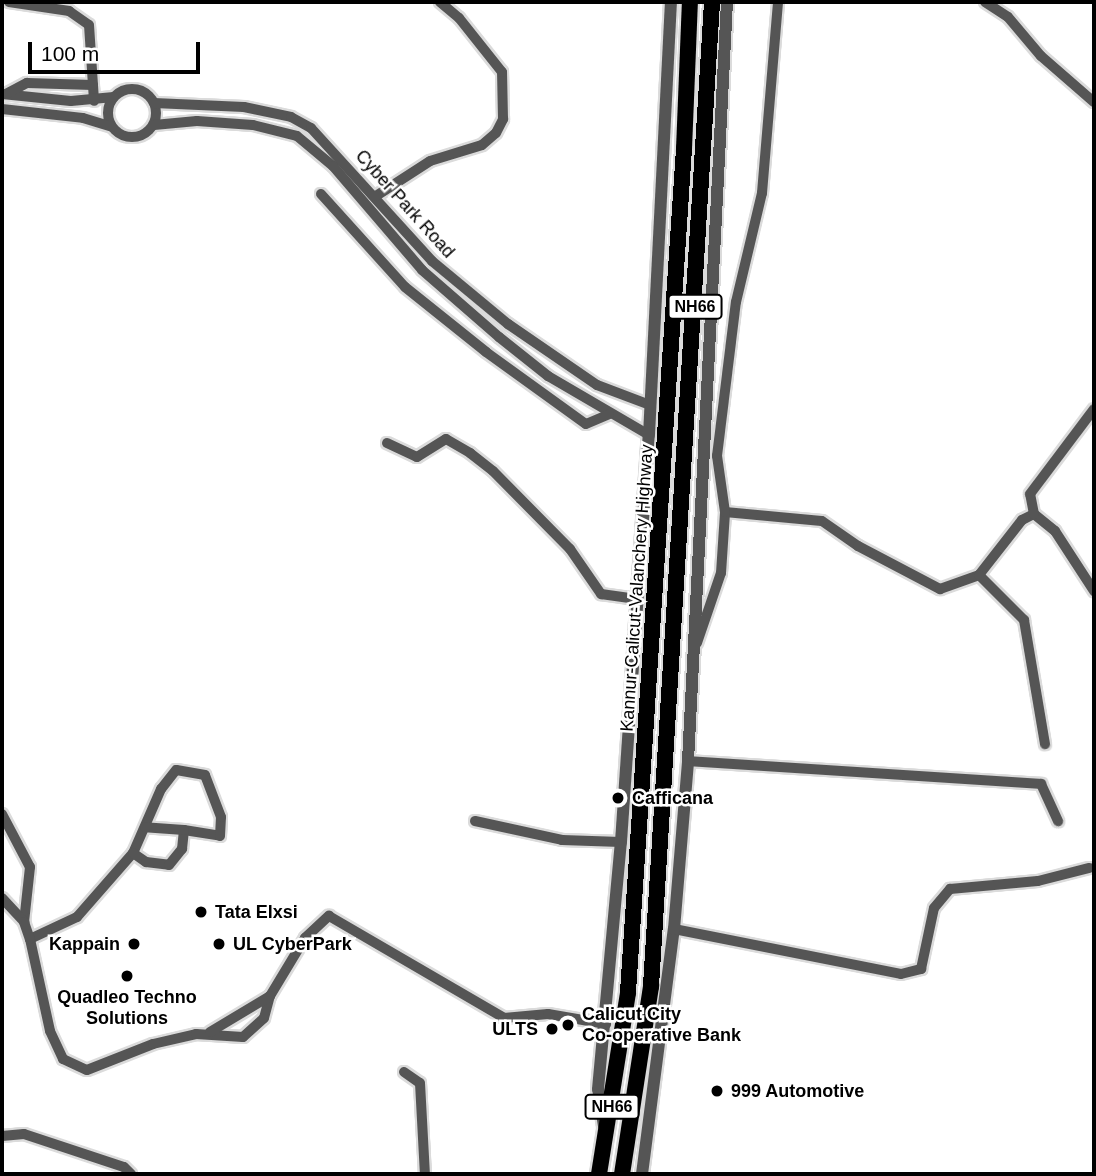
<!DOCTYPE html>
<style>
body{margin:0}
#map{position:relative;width:1096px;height:1176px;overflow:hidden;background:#fff;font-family:Arial,sans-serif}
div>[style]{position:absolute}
.roads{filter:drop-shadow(2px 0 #dbdbdb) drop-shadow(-2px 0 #dbdbdb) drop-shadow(0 2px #dbdbdb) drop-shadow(0 -2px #dbdbdb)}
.minor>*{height:10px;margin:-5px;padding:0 5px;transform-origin:5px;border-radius:5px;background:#555}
.minor>.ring{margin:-5px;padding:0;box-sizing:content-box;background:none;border:10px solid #555;border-radius:50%}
.tertiary>*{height:12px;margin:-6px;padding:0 6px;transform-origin:6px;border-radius:6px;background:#555}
.trunk>*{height:16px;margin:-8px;padding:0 8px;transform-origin:8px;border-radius:8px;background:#000}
.dots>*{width:19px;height:19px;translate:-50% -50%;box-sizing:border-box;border:4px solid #fff;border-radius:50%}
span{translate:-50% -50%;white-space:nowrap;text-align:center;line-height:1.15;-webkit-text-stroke:5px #fff;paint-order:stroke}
.shield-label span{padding:2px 5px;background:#fff;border:2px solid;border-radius:5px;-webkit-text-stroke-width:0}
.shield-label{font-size:16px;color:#000;font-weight:700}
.street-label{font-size:18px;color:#000}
.poi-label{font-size:18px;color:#000;font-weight:700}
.left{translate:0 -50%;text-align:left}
.right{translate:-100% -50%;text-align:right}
.frame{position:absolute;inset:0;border:4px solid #000;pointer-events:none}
.scale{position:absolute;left:28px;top:42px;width:172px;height:32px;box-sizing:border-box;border:4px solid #000;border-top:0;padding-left:9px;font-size:21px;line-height:24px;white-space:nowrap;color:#000;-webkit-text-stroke:5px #fff;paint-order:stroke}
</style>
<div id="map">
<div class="roads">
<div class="minor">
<i style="left:9px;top:2px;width:61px;rotate:8.5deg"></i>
<i style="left:69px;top:11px;width:24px;rotate:35deg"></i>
<i style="left:89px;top:25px;width:76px;rotate:86.2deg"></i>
<i style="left:985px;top:2px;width:27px;rotate:33deg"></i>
<i style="left:1008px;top:17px;width:51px;rotate:49.8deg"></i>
<i style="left:1041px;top:56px;width:70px;rotate:41deg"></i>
<i class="ring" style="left:108px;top:89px;width:38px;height:38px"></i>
<i style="left:2px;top:94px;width:69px;rotate:5.8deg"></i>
<i style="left:71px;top:101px;width:43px;rotate:-5.3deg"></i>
<i style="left:6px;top:94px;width:24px;rotate:-28deg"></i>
<i style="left:27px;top:83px;width:66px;rotate:1.7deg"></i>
<i style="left:154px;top:103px;width:90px;rotate:2.5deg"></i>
<i style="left:244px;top:107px;width:48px;rotate:12deg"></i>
<i style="left:291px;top:117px;width:23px;rotate:29deg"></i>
<i style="left:311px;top:128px;width:180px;rotate:47.7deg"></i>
<i style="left:432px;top:261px;width:99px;rotate:39.7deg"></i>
<i style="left:508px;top:324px;width:108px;rotate:34.4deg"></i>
<i style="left:597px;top:385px;width:57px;rotate:20.7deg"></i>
<i style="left:2px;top:109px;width:81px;rotate:6.3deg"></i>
<i style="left:83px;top:118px;width:30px;rotate:17deg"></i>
<i style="left:154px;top:125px;width:43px;rotate:-5.3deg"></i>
<i style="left:197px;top:121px;width:56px;rotate:4.1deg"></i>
<i style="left:253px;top:125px;width:45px;rotate:14deg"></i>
<i style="left:297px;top:136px;width:47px;rotate:39.8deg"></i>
<i style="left:333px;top:166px;width:137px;rotate:49.4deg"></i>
<i style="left:422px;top:270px;width:102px;rotate:41deg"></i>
<i style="left:499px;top:337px;width:63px;rotate:38.5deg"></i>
<i style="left:548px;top:376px;width:117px;rotate:30.3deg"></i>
<i style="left:321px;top:194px;width:125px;rotate:47.9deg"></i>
<i style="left:405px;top:287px;width:104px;rotate:38.7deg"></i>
<i style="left:486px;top:352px;width:123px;rotate:35.8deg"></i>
<i style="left:586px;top:424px;width:25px;rotate:-23deg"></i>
<i style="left:376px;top:196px;width:64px;rotate:-32.9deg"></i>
<i style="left:430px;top:161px;width:54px;rotate:-17.1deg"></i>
<i style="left:482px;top:145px;width:18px;rotate:-41deg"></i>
<i style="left:496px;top:133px;width:16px;rotate:-63deg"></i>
<i style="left:503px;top:119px;width:47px;rotate:-91.2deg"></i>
<i style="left:502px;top:72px;width:69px;rotate:-128.5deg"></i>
<i style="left:459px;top:18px;width:25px;rotate:-140deg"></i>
<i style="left:387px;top:443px;width:33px;rotate:25deg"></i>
<i style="left:417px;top:457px;width:34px;rotate:-32deg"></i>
<i style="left:446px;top:439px;width:28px;rotate:30deg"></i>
<i style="left:470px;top:453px;width:29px;rotate:38deg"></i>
<i style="left:493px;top:471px;width:110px;rotate:45.4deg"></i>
<i style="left:570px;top:549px;width:55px;rotate:55.4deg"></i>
<i style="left:601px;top:594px;width:36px;rotate:8deg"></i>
<i style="left:725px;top:512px;width:97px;rotate:5.3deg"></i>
<i style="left:822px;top:521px;width:44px;rotate:34.8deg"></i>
<i style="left:858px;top:546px;width:93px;rotate:27.7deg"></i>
<i style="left:940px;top:589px;width:41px;rotate:-19.7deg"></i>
<i style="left:979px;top:575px;width:70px;rotate:-52deg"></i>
<i style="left:1022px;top:520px;width:13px;rotate:-27deg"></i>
<i style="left:1034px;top:514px;width:27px;rotate:39deg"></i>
<i style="left:1055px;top:531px;width:72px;rotate:57deg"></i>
<i style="left:1034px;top:514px;width:20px;rotate:-101deg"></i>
<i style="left:1030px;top:494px;width:106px;rotate:-53deg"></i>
<i style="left:979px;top:575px;width:64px;rotate:45deg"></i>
<i style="left:1024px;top:620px;width:126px;rotate:80.4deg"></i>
<i style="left:697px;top:643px;width:74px;rotate:-71.1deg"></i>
<i style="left:721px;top:573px;width:61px;rotate:-86.2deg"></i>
<i style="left:725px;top:512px;width:57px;rotate:-98.1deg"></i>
<i style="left:717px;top:456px;width:155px;rotate:-83deg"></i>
<i style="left:736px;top:302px;width:112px;rotate:-76.6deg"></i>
<i style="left:762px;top:193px;width:192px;rotate:-85.2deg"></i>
<i style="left:688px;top:761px;width:354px;rotate:3.7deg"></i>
<i style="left:1041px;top:784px;width:41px;rotate:65.3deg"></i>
<i style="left:2px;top:814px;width:60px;rotate:62.2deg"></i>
<i style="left:30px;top:867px;width:55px;rotate:96.2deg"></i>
<i style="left:475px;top:821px;width:89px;rotate:12.3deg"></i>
<i style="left:562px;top:840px;width:59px;rotate:1.9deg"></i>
<i style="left:184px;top:830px;width:36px;rotate:9deg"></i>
<i style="left:220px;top:836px;width:19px;rotate:-87deg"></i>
<i style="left:221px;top:817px;width:45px;rotate:-110.9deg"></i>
<i style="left:205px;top:775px;width:29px;rotate:-170deg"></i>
<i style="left:176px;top:770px;width:24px;rotate:128deg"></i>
<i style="left:161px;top:789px;width:70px;rotate:113.6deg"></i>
<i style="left:133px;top:853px;width:85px;rotate:131.2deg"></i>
<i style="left:77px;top:917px;width:52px;rotate:154.9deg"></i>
<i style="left:30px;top:939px;width:94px;rotate:77.7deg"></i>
<i style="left:50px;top:1031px;width:31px;rotate:65deg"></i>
<i style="left:63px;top:1059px;width:26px;rotate:25deg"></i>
<i style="left:87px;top:1070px;width:71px;rotate:-21.5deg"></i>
<i style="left:153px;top:1044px;width:44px;rotate:-13.1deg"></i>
<i style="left:196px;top:1034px;width:47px;rotate:3.7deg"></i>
<i style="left:243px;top:1037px;width:28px;rotate:-42deg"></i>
<i style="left:264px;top:1018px;width:23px;rotate:-75deg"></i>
<i style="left:270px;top:996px;width:68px;rotate:-58.9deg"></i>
<i style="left:305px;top:938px;width:33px;rotate:-43deg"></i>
<i style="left:329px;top:916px;width:203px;rotate:30.2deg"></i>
<i style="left:504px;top:1018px;width:44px;rotate:-5.2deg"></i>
<i style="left:548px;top:1014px;width:59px;rotate:9.8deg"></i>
<i style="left:133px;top:853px;width:16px;rotate:35deg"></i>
<i style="left:146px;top:862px;width:23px;rotate:7deg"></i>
<i style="left:169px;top:865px;width:21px;rotate:-51deg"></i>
<i style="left:182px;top:849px;width:19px;rotate:-84deg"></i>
<i style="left:184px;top:830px;width:39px;rotate:-176deg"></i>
<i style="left:2px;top:898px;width:33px;rotate:47deg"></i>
<i style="left:24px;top:922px;width:18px;rotate:71deg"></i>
<i style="left:674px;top:929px;width:231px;rotate:11.2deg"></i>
<i style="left:901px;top:974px;width:21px;rotate:-14deg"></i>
<i style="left:921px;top:969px;width:62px;rotate:-78deg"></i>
<i style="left:934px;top:908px;width:25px;rotate:-50deg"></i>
<i style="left:950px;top:889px;width:88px;rotate:-5.2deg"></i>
<i style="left:1038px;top:881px;width:53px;rotate:-14.3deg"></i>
<i style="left:210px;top:1032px;width:70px;rotate:-31deg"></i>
<i style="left:404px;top:1072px;width:19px;rotate:35deg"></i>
<i style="left:420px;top:1083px;width:91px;rotate:86.9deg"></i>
<i style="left:2px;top:1136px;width:22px;rotate:-5deg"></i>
<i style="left:24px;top:1134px;width:105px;rotate:18.3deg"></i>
<i style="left:124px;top:1167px;width:10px;rotate:45deg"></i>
</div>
<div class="tertiary">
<i style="left:604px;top:1126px;width:37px;rotate:-99deg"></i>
<i style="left:598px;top:1089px;width:248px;rotate:-84.7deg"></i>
<i style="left:621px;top:842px;width:408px;rotate:-86.1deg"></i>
<i style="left:649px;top:435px;width:434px;rotate:-87.1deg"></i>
<i style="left:642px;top:1174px;width:247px;rotate:-82.6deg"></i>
<i style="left:674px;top:929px;width:169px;rotate:-85.2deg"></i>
<i style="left:688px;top:761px;width:760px;rotate:-87.06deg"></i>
</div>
<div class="trunk">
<i style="left:599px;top:1174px;width:184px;rotate:-80.9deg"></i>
<i style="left:628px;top:992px;width:845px;rotate:-86.2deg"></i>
<i style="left:684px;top:149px;width:147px;rotate:-87.7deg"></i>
<i style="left:622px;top:1174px;width:190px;rotate:-81.2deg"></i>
<i style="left:651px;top:986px;width:986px;rotate:-86.45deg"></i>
</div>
</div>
<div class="dots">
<i style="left:618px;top:798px;background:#000"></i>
<i style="left:201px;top:912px;background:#000"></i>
<i style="left:134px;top:944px;background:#000"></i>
<i style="left:219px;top:944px;background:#000"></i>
<i style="left:127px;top:976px;background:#000"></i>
<i style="left:568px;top:1025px;background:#000"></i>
<i style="left:552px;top:1029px;background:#000"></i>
<i style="left:717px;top:1091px;background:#000"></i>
</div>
<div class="shield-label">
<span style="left:695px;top:307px">NH66</span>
<span style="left:612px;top:1107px">NH66</span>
</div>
<div class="street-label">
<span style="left:405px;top:204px;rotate:48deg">Cyber Park Road</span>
<span style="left:637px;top:588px;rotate:-86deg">Kannur-Calicut-Valanchery Highway</span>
</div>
<div class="poi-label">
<span class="left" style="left:632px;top:798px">Cafficana</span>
<span class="left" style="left:215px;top:912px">Tata Elxsi</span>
<span class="right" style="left:120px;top:944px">Kappain</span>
<span class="left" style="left:233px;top:944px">UL CyberPark</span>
<span style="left:127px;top:1008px">Quadleo Techno<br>Solutions</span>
<span class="left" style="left:582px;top:1025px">Calicut City<br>Co-operative Bank</span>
<span class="right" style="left:538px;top:1029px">ULTS</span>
<span class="left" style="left:731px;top:1091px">999 Automotive</span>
</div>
<div class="frame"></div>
<div class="scale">100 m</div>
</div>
